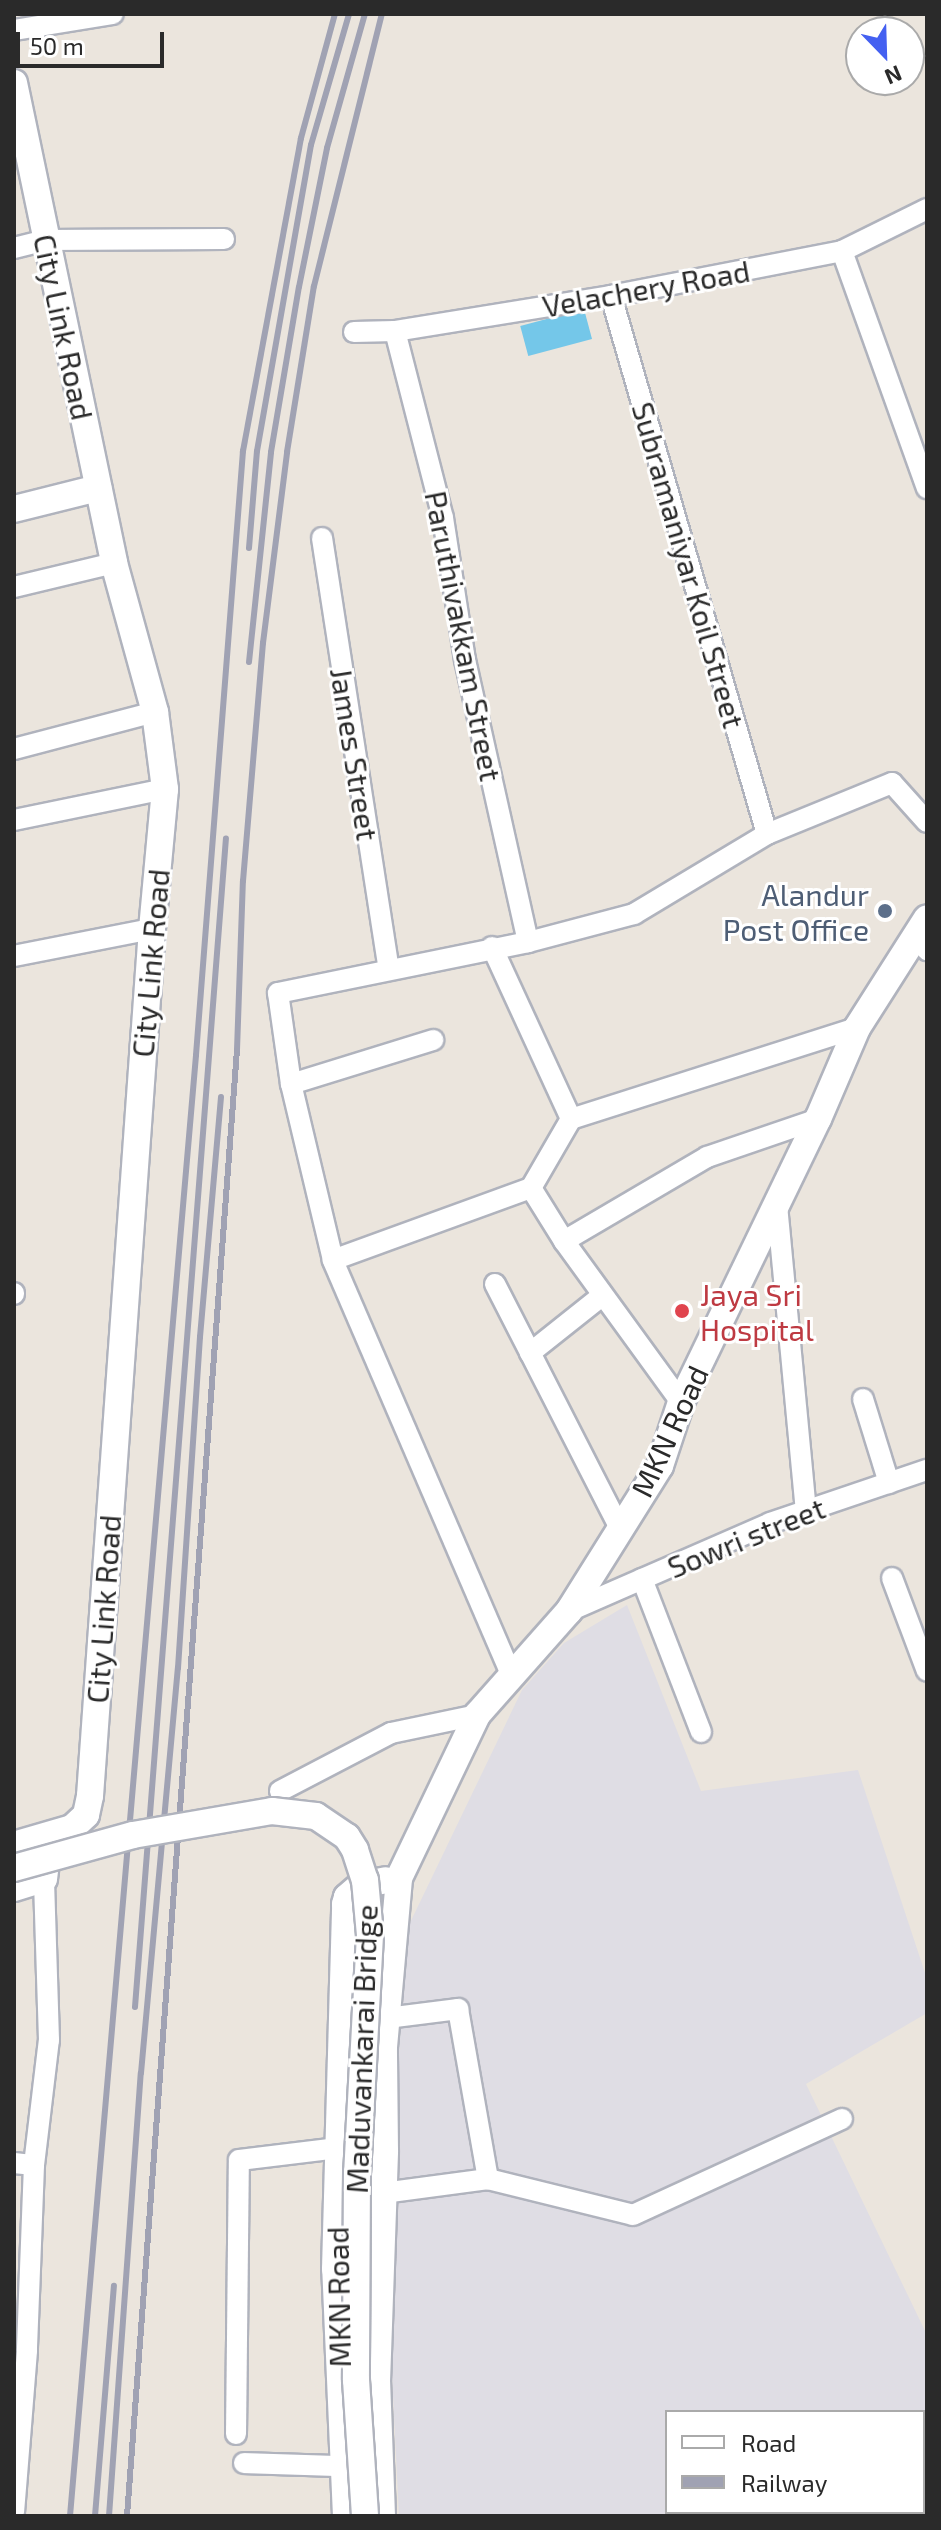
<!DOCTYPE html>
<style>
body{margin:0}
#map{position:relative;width:941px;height:2530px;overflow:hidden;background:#ebe5dd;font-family:"Exo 2",sans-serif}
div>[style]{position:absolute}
.industrial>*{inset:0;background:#dfdde4}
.water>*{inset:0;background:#74c7e9;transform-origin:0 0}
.roads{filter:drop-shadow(2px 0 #b0b3bd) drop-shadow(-2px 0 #b0b3bd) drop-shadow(0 2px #b0b3bd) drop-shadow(0 -2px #b0b3bd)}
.minor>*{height:20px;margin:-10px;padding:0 10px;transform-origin:10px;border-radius:10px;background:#fff}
.tertiary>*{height:26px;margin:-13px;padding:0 13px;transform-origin:13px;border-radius:13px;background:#fff}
.rail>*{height:6px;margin:-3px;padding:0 3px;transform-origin:3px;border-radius:3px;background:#a0a2b3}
.bridges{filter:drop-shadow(2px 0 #b0b3bd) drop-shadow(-2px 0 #b0b3bd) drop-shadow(0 2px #b0b3bd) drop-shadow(0 -2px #b0b3bd)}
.tertiary-bridge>*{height:26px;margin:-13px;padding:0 13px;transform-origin:13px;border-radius:13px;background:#fff}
.dots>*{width:22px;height:22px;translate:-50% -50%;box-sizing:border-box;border:4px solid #fff;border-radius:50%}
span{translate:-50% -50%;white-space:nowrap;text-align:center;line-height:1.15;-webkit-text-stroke:6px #fff;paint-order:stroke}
.street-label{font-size:30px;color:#2a2a2a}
.service-label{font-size:30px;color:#4e5e75}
.right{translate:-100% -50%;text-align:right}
.health-label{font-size:30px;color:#be3a42}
.left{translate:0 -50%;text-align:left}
.frame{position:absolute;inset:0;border:16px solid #2a2a2a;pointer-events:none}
.legend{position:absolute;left:665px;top:2410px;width:260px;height:104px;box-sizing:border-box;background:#fff;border:2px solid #aaa;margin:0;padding:10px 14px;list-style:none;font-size:24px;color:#2a2a2a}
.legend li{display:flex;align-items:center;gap:16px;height:40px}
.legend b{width:40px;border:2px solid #aaa}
.north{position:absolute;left:845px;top:16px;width:80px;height:80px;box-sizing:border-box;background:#fff;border:2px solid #aaa;border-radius:50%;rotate:157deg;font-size:22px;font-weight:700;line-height:32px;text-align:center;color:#2a2a2a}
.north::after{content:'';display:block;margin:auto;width:28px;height:36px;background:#4460f1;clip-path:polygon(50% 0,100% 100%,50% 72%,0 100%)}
.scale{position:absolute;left:16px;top:32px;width:148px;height:36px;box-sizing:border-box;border:4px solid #2a2a2a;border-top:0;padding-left:10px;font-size:24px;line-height:28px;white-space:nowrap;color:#2a2a2a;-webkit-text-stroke:6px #fff;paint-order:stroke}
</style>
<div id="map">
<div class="industrial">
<i style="clip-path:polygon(evenodd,627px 1605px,701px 1791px,858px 1770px,927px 1979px,927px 2013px,806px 2084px,927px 2335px,927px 2516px,399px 2516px,389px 2315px,388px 2057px,408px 1927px,522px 1690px,564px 1643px,627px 1605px,667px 2412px,923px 2412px,923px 2512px,667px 2512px,667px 2412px)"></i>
</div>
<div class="water">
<i style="left:584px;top:309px;width:31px;height:66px;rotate:75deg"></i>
</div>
<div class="roads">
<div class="minor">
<i style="left:14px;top:30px;width:100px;rotate:-9.2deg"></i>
<i style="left:14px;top:248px;width:32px;rotate:-14deg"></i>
<i style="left:45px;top:240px;width:179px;rotate:-0.3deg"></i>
<i style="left:842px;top:251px;width:252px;rotate:70.3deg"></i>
<i style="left:611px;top:296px;width:560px;rotate:73.83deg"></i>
<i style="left:395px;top:331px;width:193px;rotate:75.6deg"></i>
<i style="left:443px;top:518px;width:144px;rotate:81.2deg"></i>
<i style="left:465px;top:660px;width:289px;rotate:77.4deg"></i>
<i style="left:354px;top:332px;width:41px;rotate:-1.4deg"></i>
<i style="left:395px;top:331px;width:219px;rotate:-9.2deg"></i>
<i style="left:611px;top:296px;width:235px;rotate:-11deg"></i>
<i style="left:842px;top:251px;width:95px;rotate:-26.3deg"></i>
<i style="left:322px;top:538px;width:436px;rotate:81.2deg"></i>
<i style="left:14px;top:587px;width:103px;rotate:-13.5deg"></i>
<i style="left:14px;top:749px;width:146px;rotate:-14.7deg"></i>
<i style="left:14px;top:820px;width:154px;rotate:-11.6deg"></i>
<i style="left:927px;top:926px;width:7px;rotate:153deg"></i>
<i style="left:921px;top:929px;width:22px;rotate:74deg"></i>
<i style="left:492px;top:947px;width:189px;rotate:65.3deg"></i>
<i style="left:14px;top:956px;width:141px;rotate:-11.1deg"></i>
<i style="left:291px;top:1084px;width:149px;rotate:-17.2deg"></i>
<i style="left:777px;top:1205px;width:306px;rotate:84.6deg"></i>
<i style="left:564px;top:1241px;width:166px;rotate:-30.4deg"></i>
<i style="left:707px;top:1157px;width:117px;rotate:-18.9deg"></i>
<i style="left:333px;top:1260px;width:211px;rotate:-20deg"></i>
<i style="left:495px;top:1284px;width:276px;rotate:62.9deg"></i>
<i style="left:14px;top:1293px;width:1px;rotate:90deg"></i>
<i style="left:530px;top:1353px;width:93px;rotate:-38.5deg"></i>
<i style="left:863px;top:1399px;width:88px;rotate:72.8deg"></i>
<i style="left:681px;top:1402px;width:199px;rotate:-126deg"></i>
<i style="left:564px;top:1241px;width:62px;rotate:-121.9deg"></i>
<i style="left:531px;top:1188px;width:80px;rotate:-59.9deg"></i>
<i style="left:571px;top:1119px;width:300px;rotate:-17.7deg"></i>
<i style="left:892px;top:1578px;width:99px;rotate:69.4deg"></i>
<i style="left:642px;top:1579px;width:164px;rotate:68.9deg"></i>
<i style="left:569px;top:1611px;width:219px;rotate:-23.6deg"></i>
<i style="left:770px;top:1523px;width:166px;rotate:-18.7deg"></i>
<i style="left:511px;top:1674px;width:451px;rotate:-113.3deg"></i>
<i style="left:333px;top:1260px;width:181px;rotate:-103.4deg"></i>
<i style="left:291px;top:1084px;width:92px;rotate:-98.1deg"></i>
<i style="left:278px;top:993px;width:255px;rotate:-11.5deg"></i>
<i style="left:528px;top:942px;width:110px;rotate:-14.8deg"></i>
<i style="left:634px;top:914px;width:155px;rotate:-31deg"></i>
<i style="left:767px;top:834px;width:135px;rotate:-22.2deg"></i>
<i style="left:892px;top:783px;width:52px;rotate:48.1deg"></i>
<i style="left:280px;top:1791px;width:125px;rotate:-27.6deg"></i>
<i style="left:391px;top:1733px;width:88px;rotate:-11.8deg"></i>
<i style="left:387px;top:2018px;width:72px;rotate:-7.2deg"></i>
<i style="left:458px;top:2009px;width:173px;rotate:80deg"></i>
<i style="left:14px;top:2163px;width:20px;rotate:6deg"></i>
<i style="left:34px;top:2165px;width:186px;rotate:92.2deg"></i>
<i style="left:27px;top:2351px;width:161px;rotate:94.6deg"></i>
<i style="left:34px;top:2165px;width:126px;rotate:-83.2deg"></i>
<i style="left:49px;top:2040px;width:161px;rotate:-91.8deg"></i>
<i style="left:383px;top:2193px;width:106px;rotate:-7.6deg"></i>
<i style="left:488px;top:2179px;width:149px;rotate:13.9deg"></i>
<i style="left:633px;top:2215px;width:230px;rotate:-24.7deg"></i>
<i style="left:236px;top:2434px;width:274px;rotate:-89.4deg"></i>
<i style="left:239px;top:2160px;width:100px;rotate:-6.9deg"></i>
<i style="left:244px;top:2463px;width:98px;rotate:1.8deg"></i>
</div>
<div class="tertiary">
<i style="left:14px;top:83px;width:490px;rotate:78.2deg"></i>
<i style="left:114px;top:563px;width:155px;rotate:74.6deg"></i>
<i style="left:155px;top:712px;width:78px;rotate:82.6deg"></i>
<i style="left:165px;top:789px;width:141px;rotate:95.3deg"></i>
<i style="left:152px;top:929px;width:869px;rotate:94.09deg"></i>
<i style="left:90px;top:1796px;width:19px;rotate:102deg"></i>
<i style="left:86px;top:1815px;width:19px;rotate:137deg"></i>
<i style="left:72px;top:1828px;width:60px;rotate:163.7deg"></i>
<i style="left:14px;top:509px;width:87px;rotate:-14deg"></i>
<i style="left:14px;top:1888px;width:31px;rotate:-17deg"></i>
<i style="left:44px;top:1879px;width:41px;rotate:-83deg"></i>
<i style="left:346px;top:2516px;width:247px;rotate:-92.5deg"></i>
<i style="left:335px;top:2269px;width:365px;rotate:-88.4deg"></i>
<i style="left:345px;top:1904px;width:7px;rotate:-74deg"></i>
<i style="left:347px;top:1897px;width:18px;rotate:-41deg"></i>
<i style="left:361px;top:1885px;width:25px;rotate:-11deg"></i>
<i style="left:382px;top:2516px;width:134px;rotate:-92.1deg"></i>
<i style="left:377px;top:2382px;width:231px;rotate:-88deg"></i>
<i style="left:385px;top:2151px;width:104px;rotate:-90.6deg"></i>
<i style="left:384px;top:2047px;width:170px;rotate:-84.9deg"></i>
<i style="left:399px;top:1878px;width:181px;rotate:-64.4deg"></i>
<i style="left:477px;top:1715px;width:139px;rotate:-48.5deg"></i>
<i style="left:569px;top:1611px;width:171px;rotate:-57.9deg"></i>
<i style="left:660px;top:1466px;width:67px;rotate:-71.8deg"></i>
<i style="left:681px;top:1402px;width:314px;rotate:-64.2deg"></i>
<i style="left:818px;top:1119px;width:99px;rotate:-66.8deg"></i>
<i style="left:857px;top:1028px;width:130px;rotate:-57.5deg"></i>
</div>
</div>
<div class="rail">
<i style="left:249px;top:548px;width:97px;rotate:-85.3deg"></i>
<i style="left:257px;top:451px;width:311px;rotate:-80deg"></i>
<i style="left:311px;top:145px;width:136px;rotate:-73.8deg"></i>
<i style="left:249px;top:662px;width:211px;rotate:-84deg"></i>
<i style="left:271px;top:452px;width:167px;rotate:-80.4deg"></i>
<i style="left:299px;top:287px;width:142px;rotate:-78.6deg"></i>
<i style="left:327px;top:148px;width:139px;rotate:-74.2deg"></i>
<i style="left:135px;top:2007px;width:1172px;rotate:-85.55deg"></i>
<i style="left:70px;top:2516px;width:1466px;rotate:-85.07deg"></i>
<i style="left:196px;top:1055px;width:606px;rotate:-85.55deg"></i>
<i style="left:243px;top:451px;width:318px;rotate:-79.5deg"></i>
<i style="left:301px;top:138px;width:129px;rotate:-74.7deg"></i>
<i style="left:95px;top:2516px;width:231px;rotate:-85.3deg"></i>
<i style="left:109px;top:2516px;width:444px;rotate:-85.9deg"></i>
<i style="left:141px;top:2073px;width:407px;rotate:-84.8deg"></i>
<i style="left:178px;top:1668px;width:332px;rotate:-86.2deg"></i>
<i style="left:200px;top:1337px;width:241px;rotate:-85deg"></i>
<i style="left:127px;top:2516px;width:1470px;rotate:-85.71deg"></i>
<i style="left:237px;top:1050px;width:169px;rotate:-88deg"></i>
<i style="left:243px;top:881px;width:239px;rotate:-85.2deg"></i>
<i style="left:263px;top:643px;width:193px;rotate:-82.8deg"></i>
<i style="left:287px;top:452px;width:168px;rotate:-80.8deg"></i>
<i style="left:314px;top:286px;width:280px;rotate:-76deg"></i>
</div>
<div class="bridges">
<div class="tertiary-bridge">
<i style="left:14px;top:1868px;width:123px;rotate:-15.5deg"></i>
<i style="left:133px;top:1835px;width:141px;rotate:-9.8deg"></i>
<i style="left:272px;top:1811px;width:44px;rotate:6.5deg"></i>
<i style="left:316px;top:1816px;width:37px;rotate:34deg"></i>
<i style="left:347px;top:1837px;width:15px;rotate:58deg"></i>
<i style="left:355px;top:1850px;width:32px;rotate:72deg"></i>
<i style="left:365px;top:1880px;width:55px;rotate:84.8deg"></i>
<i style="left:370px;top:1935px;width:237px;rotate:93.1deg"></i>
<i style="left:357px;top:2172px;width:208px;rotate:90.3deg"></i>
<i style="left:356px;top:2380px;width:136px;rotate:86.2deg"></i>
</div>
</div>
<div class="dots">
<i style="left:885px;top:911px;background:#5c6f8a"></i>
<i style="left:682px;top:1311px;background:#e0444e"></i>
</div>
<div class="street-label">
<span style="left:646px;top:288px;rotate:-10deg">Velachery Road</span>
<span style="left:64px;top:327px;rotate:78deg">City Link Road</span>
<span style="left:689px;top:565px;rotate:74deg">Subramaniyar Koil Street</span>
<span style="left:464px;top:636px;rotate:79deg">Paruthivakkam Street</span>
<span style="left:355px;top:754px;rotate:81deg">James Street</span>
<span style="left:150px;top:963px;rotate:-85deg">City Link Road</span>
<span style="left:669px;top:1431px;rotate:-65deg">MKN Road</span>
<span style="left:746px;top:1537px;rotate:-22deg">Sowri street</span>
<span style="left:103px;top:1609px;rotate:-86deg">City Link Road</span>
<span style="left:361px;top:2049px;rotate:-88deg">Maduvankarai Bridge</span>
<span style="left:338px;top:2297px;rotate:-91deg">MKN Road</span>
</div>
<div class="service-label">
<span class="right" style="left:869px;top:911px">Alandur<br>Post Office</span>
</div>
<div class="health-label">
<span class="left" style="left:700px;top:1311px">Jaya Sri<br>Hospital</span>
</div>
<div class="frame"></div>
<ul class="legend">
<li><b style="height:10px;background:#fff"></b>Road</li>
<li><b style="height:10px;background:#a0a2b3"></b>Railway</li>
</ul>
<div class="north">N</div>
<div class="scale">50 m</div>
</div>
